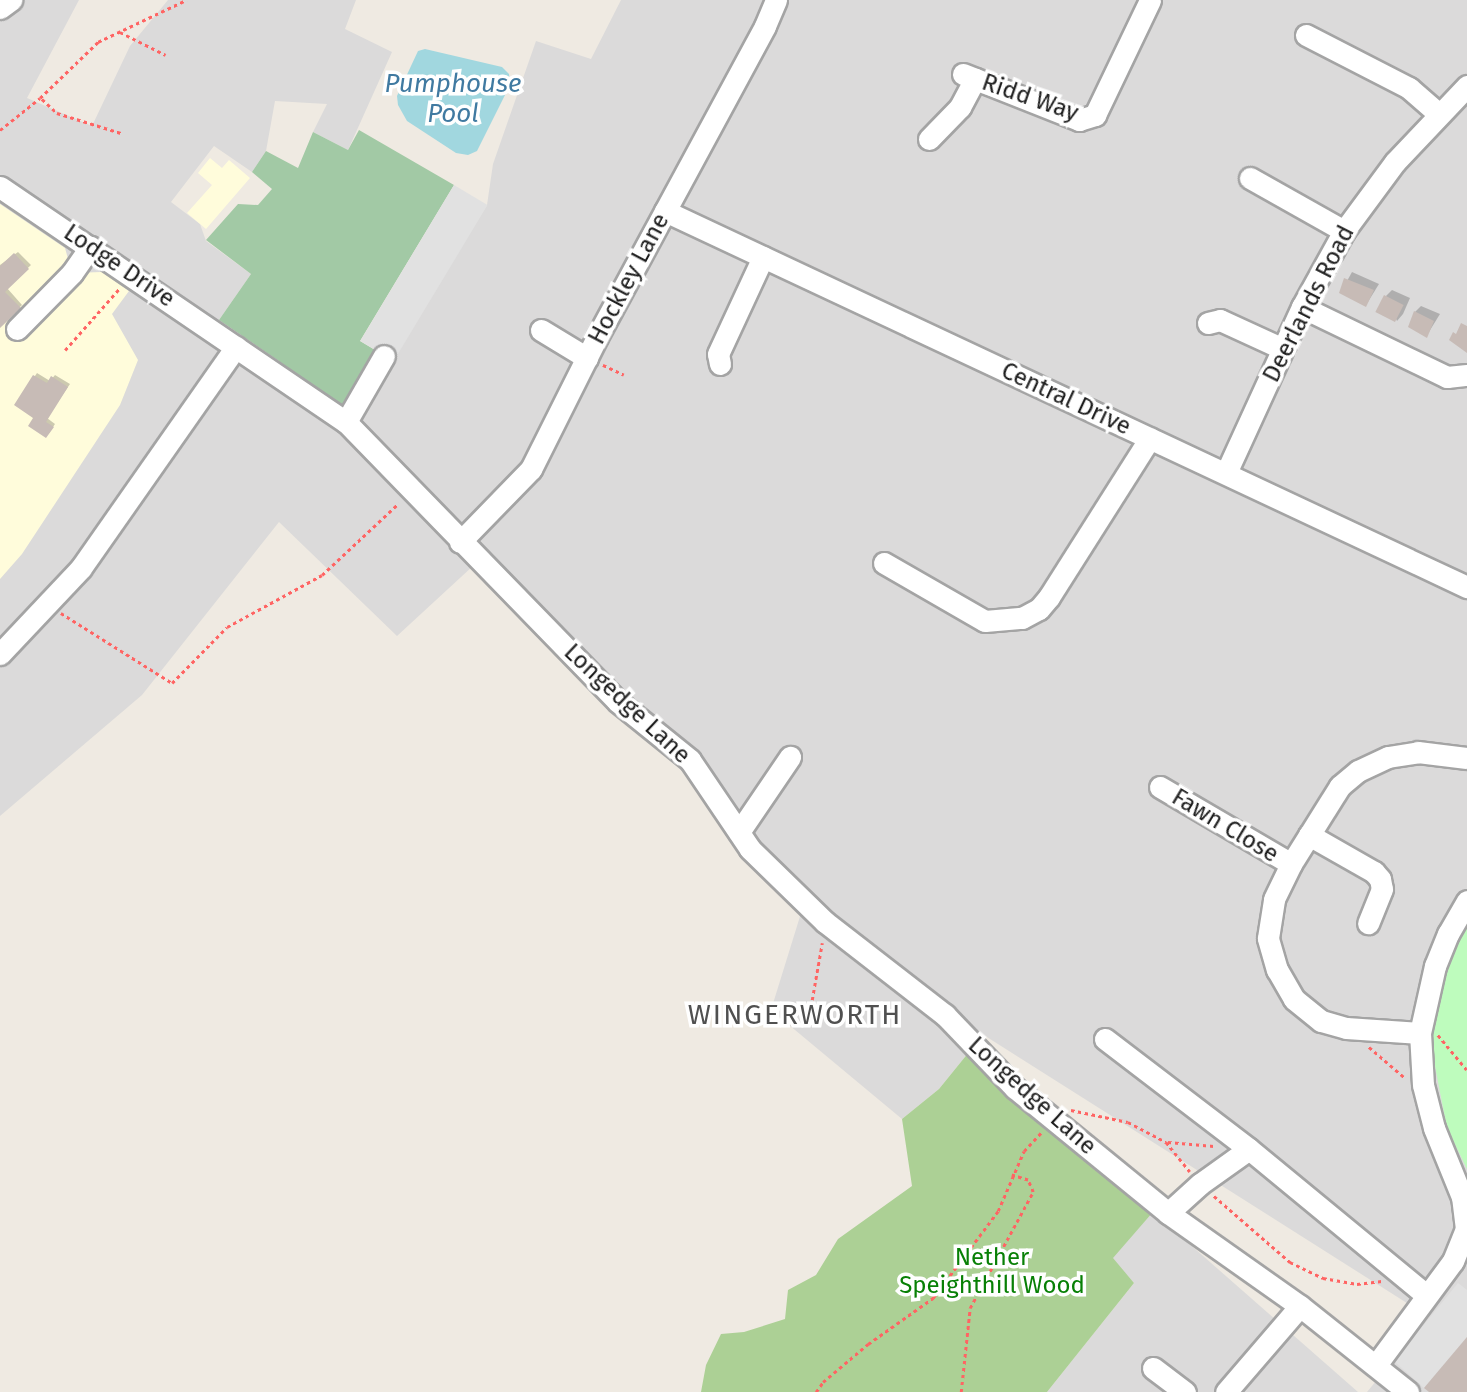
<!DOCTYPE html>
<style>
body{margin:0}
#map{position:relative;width:1467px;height:1392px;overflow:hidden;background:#efeae2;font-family:"Fira Sans",sans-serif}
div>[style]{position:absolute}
.residential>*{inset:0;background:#dbdada}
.education>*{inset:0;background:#fffcdb}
.forest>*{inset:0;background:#acd095}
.cemetery>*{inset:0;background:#a2c9a5}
.park>*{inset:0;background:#befcbd}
.parking>*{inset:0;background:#e1e1e1;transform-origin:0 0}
.water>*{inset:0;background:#a1d7df}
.shadow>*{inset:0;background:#0003}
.building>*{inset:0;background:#c7bbb6;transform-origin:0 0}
.path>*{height:2.5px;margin-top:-1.25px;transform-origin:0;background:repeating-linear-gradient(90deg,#ff6463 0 3.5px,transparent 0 7px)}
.roads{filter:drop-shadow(2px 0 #a4a4a4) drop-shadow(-2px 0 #a4a4a4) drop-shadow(0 2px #a4a4a4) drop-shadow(0 -2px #a4a4a4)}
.minor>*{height:21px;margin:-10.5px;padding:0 10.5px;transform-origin:10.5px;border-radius:10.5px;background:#fff}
span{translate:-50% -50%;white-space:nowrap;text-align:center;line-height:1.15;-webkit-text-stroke:7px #fff;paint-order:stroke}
.street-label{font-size:24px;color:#1d1d1d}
.park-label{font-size:24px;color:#088006}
.water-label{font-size:26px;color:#407aa1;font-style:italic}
.quarter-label{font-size:28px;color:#505050;letter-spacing:2px}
</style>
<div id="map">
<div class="residential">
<i style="clip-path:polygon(0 0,79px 0,27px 98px,92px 126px,130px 46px,168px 0,356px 0,345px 29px,392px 52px,348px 150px,313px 132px,327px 104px,275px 101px,266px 151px,252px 172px,214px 146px,171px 202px,200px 224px,206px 241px,251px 274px,219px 320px,279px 361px,340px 410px,375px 350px,392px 361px,487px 205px,493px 164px,536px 41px,591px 59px,621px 0,1467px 0,1467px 1392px,1367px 1392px,1429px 1317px,979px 1032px,969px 1052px,939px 1089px,902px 1119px,771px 1010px,806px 897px,769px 865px,693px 762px,612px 690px,486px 554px,397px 636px,279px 522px,142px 695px,0 816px)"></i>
<i style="clip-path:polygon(1153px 1212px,1358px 1392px,1047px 1392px,1134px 1283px,1112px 1258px)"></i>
</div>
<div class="education">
<i style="clip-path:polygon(210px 158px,222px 168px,229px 160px,250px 178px,206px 229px,187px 213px,212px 185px,198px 173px)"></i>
<i style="clip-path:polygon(0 204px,65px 248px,72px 273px,102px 272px,129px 291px,112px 314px,138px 360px,120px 405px,22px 554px,0 579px)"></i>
</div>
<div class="forest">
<i style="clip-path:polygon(969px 1052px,1153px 1212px,1113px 1258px,1134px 1283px,1047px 1392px,701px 1392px,706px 1365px,721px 1334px,744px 1332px,785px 1319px,788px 1290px,816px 1275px,838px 1239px,912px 1186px,902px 1119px,939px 1089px)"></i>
</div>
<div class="cemetery">
<i style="clip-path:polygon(359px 130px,454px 185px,360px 341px,375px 350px,340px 410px,279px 361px,219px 320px,251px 274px,206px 240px,238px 204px,258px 205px,272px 189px,252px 172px,266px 151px,298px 168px,313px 132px,348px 150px)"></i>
</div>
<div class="park">
<i style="clip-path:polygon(1467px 925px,1467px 1169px,1447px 1128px,1434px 1061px,1431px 1025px,1453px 953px)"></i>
</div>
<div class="parking">
<i style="left:454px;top:185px;width:39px;height:182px;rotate:31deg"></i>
<i style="clip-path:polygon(1458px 1283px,1467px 1290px,1467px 1337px,1424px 1388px,1394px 1361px)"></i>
</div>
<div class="water">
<i style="clip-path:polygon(425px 49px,502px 67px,509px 74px,510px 85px,477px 151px,468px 155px,456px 153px,407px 121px,398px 105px,397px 96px,418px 51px)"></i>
</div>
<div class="shadow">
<i style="clip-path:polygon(18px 252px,31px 265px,7px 288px,22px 305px,0 326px,0 265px)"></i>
<i style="clip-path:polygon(1352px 272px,1379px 284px,1366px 305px,1341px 292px)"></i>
<i style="clip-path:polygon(1392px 290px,1410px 298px,1403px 314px,1397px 321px,1386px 296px)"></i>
<i style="clip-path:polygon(1421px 306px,1440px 314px,1427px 335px,1415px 312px)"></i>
<i style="clip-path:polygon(37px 373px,50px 381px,55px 375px,70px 384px,47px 418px,55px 424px,49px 433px,36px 417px,16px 404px)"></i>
</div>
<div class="building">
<i style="clip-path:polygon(14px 253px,29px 269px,5px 292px,21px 308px,0 328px,0 266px)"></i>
<i style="clip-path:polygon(1344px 278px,1374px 290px,1366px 307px,1339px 293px)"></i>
<i style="left:1384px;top:295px;width:22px;height:19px;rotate:27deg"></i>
<i style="clip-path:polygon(1414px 311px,1434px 321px,1427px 338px,1408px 327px)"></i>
<i style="clip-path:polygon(1461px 323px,1467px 326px,1467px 353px,1449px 340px,1453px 332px,1456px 334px)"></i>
<i style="clip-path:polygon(33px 375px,47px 383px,51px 376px,68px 387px,46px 422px,54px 427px,46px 438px,28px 426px,33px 418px,14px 405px)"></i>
<i style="clip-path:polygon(1467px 1337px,1467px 1392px,1429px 1392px,1424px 1388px)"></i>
</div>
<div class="path">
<i style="left:120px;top:32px;width:51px;rotate:26.6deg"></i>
<i style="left:42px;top:99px;width:21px;rotate:43deg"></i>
<i style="left:57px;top:113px;width:67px;rotate:17.4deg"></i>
<i style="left:0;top:130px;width:51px;rotate:-38.7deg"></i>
<i style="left:40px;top:98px;width:81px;rotate:-44deg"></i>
<i style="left:98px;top:42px;width:98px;rotate:-25.5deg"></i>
<i style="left:65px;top:350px;width:81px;rotate:-48.5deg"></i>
<i style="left:603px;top:365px;width:23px;rotate:25deg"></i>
<i style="left:61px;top:613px;width:131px;rotate:32.2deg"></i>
<i style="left:172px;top:683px;width:78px;rotate:-45.5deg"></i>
<i style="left:227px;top:627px;width:108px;rotate:-28.7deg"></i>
<i style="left:322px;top:575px;width:105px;rotate:-43.1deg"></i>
<i style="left:812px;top:1000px;width:58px;rotate:-80deg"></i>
<i style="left:1438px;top:1035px;width:45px;rotate:50.4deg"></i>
<i style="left:1369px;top:1047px;width:46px;rotate:40.6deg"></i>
<i style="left:1071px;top:1110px;width:58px;rotate:11.9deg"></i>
<i style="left:1128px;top:1122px;width:43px;rotate:27.8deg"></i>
<i style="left:1166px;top:1142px;width:38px;rotate:51deg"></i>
<i style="left:1168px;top:1142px;width:46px;rotate:5deg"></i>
<i style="left:1214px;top:1196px;width:101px;rotate:41deg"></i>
<i style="left:1290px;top:1262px;width:37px;rotate:26deg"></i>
<i style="left:1323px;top:1278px;width:35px;rotate:10deg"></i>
<i style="left:1357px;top:1284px;width:25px;rotate:-7deg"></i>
<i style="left:816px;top:1392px;width:12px;rotate:-55deg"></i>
<i style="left:823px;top:1382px;width:59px;rotate:-40.2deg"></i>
<i style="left:868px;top:1344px;width:80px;rotate:-35.3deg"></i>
<i style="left:933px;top:1298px;width:109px;rotate:-53.2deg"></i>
<i style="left:998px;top:1211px;width:65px;rotate:-66.6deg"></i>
<i style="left:1024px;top:1151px;width:25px;rotate:-47deg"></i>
<i style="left:961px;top:1392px;width:84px;rotate:-83.9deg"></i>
<i style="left:970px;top:1308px;width:132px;rotate:-61.5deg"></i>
<i style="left:1033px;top:1192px;width:13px;rotate:-113deg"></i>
<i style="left:1028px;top:1180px;width:17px;rotate:-163deg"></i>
</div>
<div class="roads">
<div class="minor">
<i style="left:0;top:8px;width:14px;rotate:-36deg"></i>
<i style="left:1306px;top:35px;width:116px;rotate:27.2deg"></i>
<i style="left:1409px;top:88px;width:40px;rotate:41deg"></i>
<i style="left:963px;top:74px;width:125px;rotate:21.6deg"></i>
<i style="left:1079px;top:120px;width:17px;rotate:-17deg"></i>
<i style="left:1095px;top:115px;width:127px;rotate:-64.4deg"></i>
<i style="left:929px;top:139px;width:45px;rotate:-45.9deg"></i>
<i style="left:960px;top:107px;width:32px;rotate:-62deg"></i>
<i style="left:1250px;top:178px;width:108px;rotate:29.4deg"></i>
<i style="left:0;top:187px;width:418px;rotate:34.2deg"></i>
<i style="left:346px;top:422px;width:389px;rotate:45.8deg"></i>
<i style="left:617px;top:701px;width:94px;rotate:38.9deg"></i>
<i style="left:690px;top:760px;width:107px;rotate:56deg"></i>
<i style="left:750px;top:849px;width:105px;rotate:44.2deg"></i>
<i style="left:825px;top:922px;width:152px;rotate:37.8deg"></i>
<i style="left:945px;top:1015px;width:101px;rotate:46.2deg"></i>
<i style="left:1015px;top:1088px;width:198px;rotate:39.2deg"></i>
<i style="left:1168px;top:1213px;width:161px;rotate:35.2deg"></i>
<i style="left:1300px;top:1306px;width:138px;rotate:38.5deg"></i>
<i style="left:665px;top:211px;width:886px;rotate:25.12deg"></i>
<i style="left:1302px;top:307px;width:161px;rotate:25.8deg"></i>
<i style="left:1447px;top:377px;width:20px;rotate:-6deg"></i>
<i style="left:1208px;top:323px;width:12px;rotate:-14deg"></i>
<i style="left:1220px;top:320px;width:69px;rotate:24.7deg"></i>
<i style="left:17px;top:329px;width:78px;rotate:-45.5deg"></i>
<i style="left:72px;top:273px;width:32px;rotate:-55deg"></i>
<i style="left:541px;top:330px;width:54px;rotate:31.3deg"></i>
<i style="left:720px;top:364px;width:10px;rotate:-101deg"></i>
<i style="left:718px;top:354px;width:107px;rotate:-65.1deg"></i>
<i style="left:346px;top:422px;width:76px;rotate:-60.1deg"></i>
<i style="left:1226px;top:473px;width:183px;rotate:-65.4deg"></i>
<i style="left:1302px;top:307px;width:87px;rotate:-61.1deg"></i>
<i style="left:1344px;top:231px;width:86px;rotate:-53.5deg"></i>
<i style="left:1395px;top:162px;width:105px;rotate:-46.5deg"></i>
<i style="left:460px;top:542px;width:102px;rotate:-45.8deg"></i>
<i style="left:531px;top:469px;width:148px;rotate:-63.4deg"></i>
<i style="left:597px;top:337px;width:353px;rotate:-61.6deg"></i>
<i style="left:765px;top:26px;width:28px;rotate:-67deg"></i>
<i style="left:884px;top:563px;width:116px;rotate:29.9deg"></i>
<i style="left:985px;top:621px;width:37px;rotate:-5deg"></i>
<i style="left:1022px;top:618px;width:19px;rotate:-28deg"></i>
<i style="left:1039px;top:609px;width:16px;rotate:-50deg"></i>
<i style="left:1049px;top:597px;width:188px;rotate:-57.6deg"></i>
<i style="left:0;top:654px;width:118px;rotate:-46.7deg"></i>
<i style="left:81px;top:568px;width:270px;rotate:-55deg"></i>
<i style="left:1160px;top:787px;width:152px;rotate:30.4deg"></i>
<i style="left:739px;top:832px;width:91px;rotate:-55.8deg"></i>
<i style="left:1309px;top:835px;width:75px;rotate:29.6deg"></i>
<i style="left:1374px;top:872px;width:9px;rotate:49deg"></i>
<i style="left:1380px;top:879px;width:10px;rotate:79deg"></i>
<i style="left:1382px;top:889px;width:37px;rotate:112deg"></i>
<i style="left:1420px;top:1033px;width:74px;rotate:-176.1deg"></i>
<i style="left:1346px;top:1028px;width:26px;rotate:-164deg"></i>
<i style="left:1321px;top:1021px;width:35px;rotate:-141deg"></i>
<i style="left:1294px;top:999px;width:34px;rotate:-120deg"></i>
<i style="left:1277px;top:970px;width:33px;rotate:-106deg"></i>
<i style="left:1268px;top:938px;width:39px;rotate:-81deg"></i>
<i style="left:1274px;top:899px;width:39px;rotate:-64deg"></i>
<i style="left:1291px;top:864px;width:92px;rotate:-57.9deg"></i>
<i style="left:1340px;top:786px;width:23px;rotate:-40deg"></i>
<i style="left:1358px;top:771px;width:33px;rotate:-25deg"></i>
<i style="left:1388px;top:757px;width:30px;rotate:-9deg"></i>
<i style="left:1418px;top:752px;width:49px;rotate:7deg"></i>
<i style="left:1105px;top:1039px;width:181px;rotate:37.4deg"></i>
<i style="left:1249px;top:1149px;width:229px;rotate:39.5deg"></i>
<i style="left:1168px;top:1213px;width:43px;rotate:-42.2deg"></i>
<i style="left:1200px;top:1184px;width:60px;rotate:-35.5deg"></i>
<i style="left:1376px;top:1365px;width:129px;rotate:-53.5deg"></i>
<i style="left:1453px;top:1261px;width:35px;rotate:-68deg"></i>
<i style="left:1466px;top:1229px;width:32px;rotate:-97deg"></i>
<i style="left:1462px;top:1197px;width:74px;rotate:-112.1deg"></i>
<i style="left:1434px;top:1128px;width:44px;rotate:-104.3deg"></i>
<i style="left:1423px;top:1085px;width:52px;rotate:-93.3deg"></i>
<i style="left:1420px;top:1033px;width:69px;rotate:-77.4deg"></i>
<i style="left:1435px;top:966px;width:35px;rotate:-68deg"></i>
<i style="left:1448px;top:934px;width:38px;rotate:-60deg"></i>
<i style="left:1153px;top:1368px;width:40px;rotate:37deg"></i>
<i style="left:1226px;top:1392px;width:113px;rotate:-49.3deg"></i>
</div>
</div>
<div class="street-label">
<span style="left:1030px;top:98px;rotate:19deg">Ridd Way</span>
<span style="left:119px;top:266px;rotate:34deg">Lodge Drive</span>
<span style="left:629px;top:279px;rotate:-62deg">Hockley Lane</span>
<span style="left:1309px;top:304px;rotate:-63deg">Deerlands Road</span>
<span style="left:1066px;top:399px;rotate:25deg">Central Drive</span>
<span style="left:627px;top:704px;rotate:43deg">Longedge Lane</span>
<span style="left:1225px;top:826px;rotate:31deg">Fawn Close</span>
<span style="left:1032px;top:1096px;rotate:42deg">Longedge Lane</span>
</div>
<div class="park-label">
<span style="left:992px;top:1272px">Nether<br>Speighthill Wood</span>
</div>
<div class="water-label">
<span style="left:453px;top:99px">Pumphouse<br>Pool</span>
</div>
<div class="quarter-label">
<span style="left:795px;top:1015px">WINGERWORTH</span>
</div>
</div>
